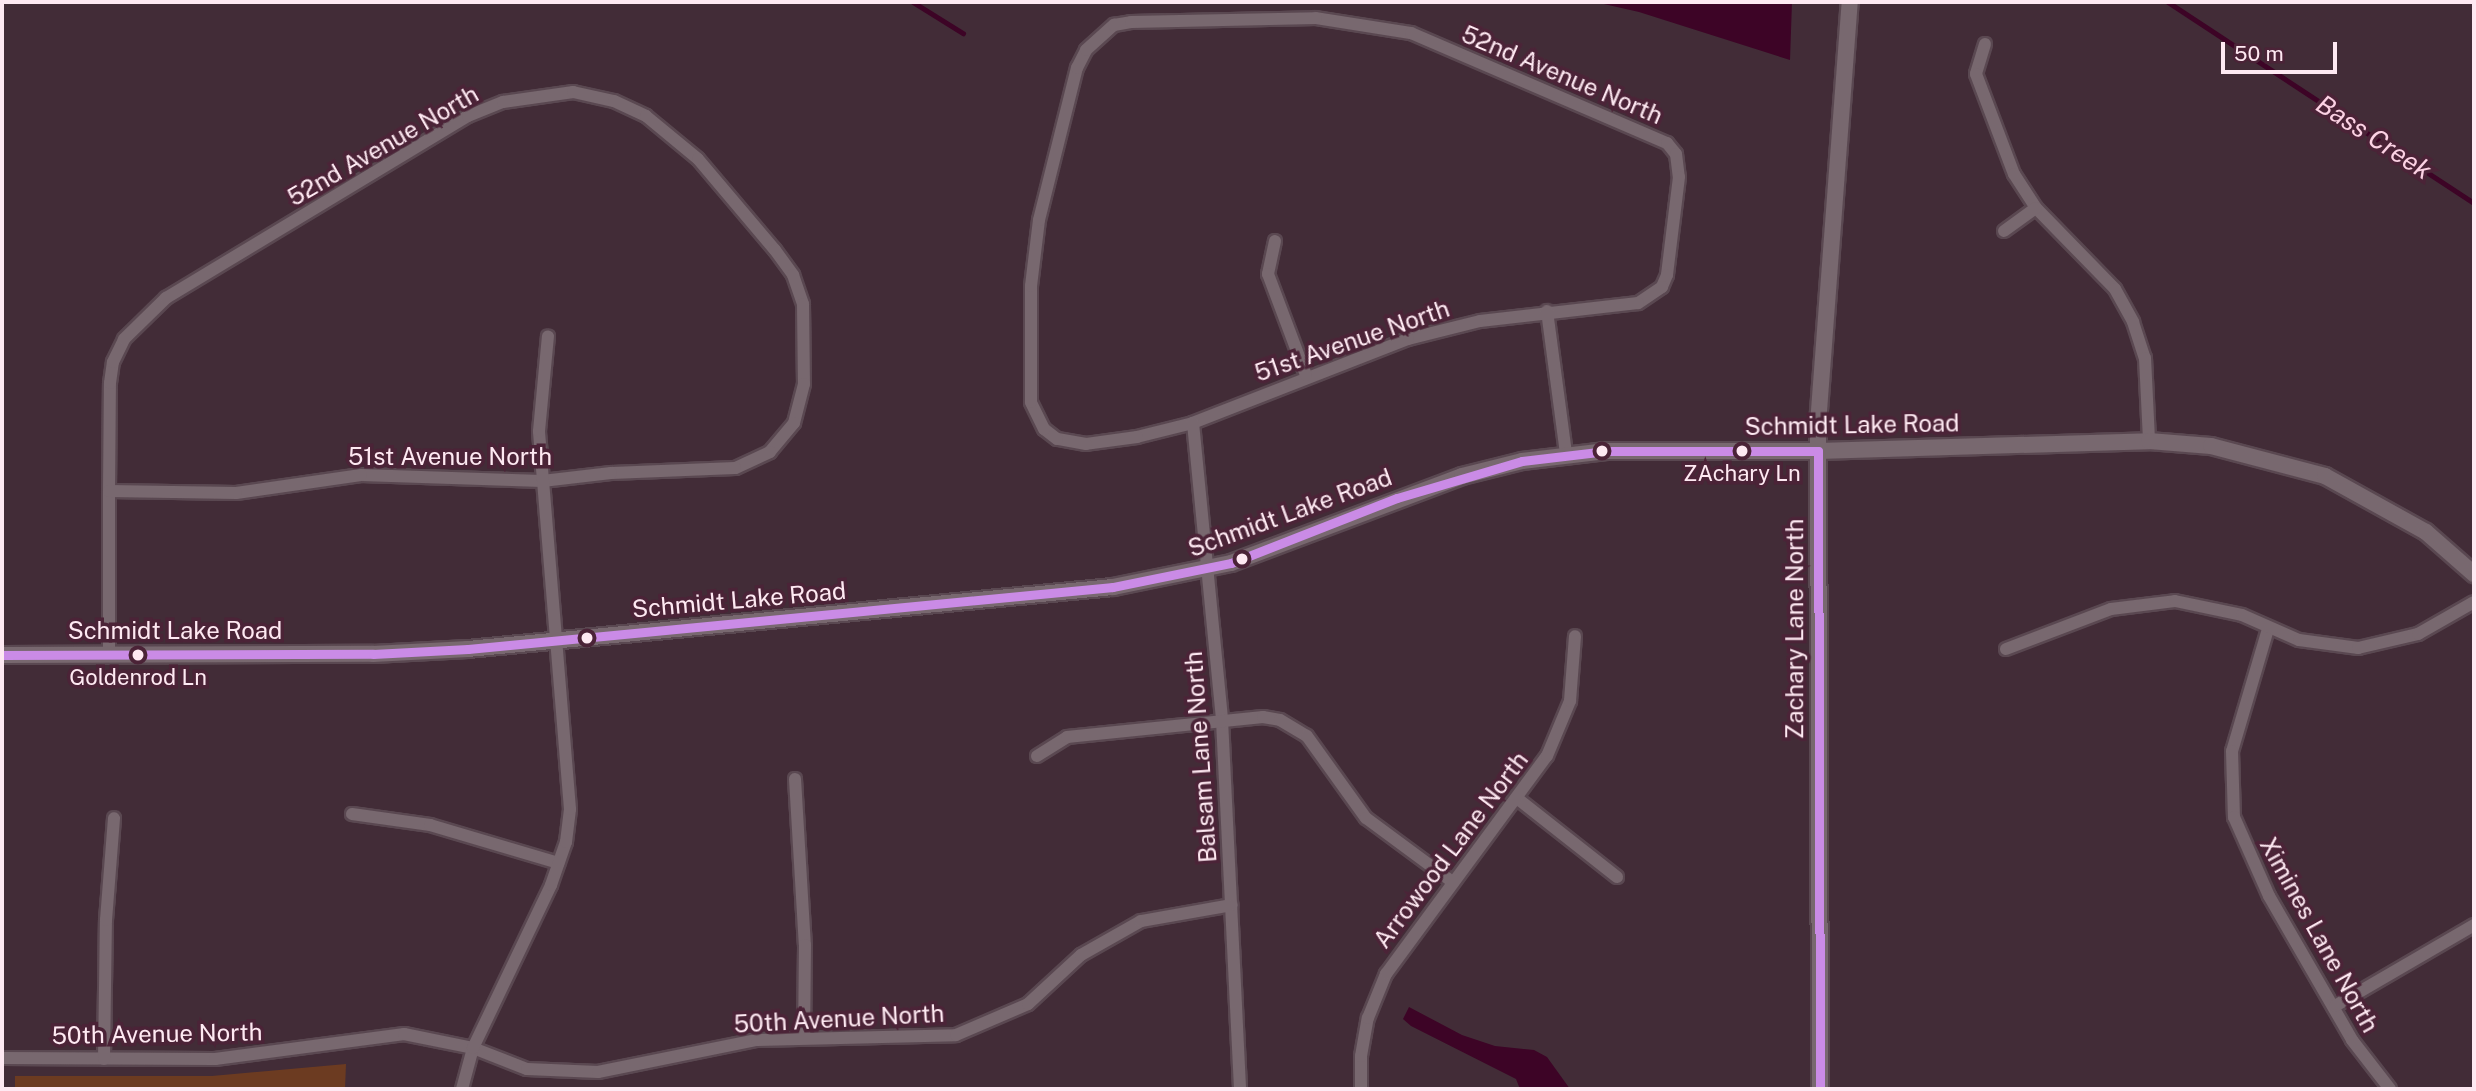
<!DOCTYPE html>
<style>
body{margin:0}
#map{position:relative;width:2476px;height:1091px;overflow:hidden;background:#422c37;font-family:"Public Sans",sans-serif}
div>[style]{position:absolute}
.green>*{inset:0;background:#6c3b21}
.water>*{inset:0;background:#3d0426}
.stream>*{height:4.5px;margin:-2.25px;padding:0 2.25px;transform-origin:2.25px;border-radius:2.25px;background:#3d0426}
.roads{filter:drop-shadow(2px 0 #5a4851) drop-shadow(-2px 0 #5a4851) drop-shadow(0 2px #5a4851) drop-shadow(0 -2px #5a4851)}
.minor>*{height:12px;margin:-6px;padding:0 6px;transform-origin:6px;border-radius:6px;background:#78686f}
.tertiary>*{height:16px;margin:-8px;padding:0 8px;transform-origin:8px;border-radius:8px;background:#78686f}
.bus-1>*{height:9px;margin:-4.5px;padding:0 4.5px;transform-origin:4.5px;border-radius:4.5px;background:#ca8be6}
.dots>*{width:19px;height:19px;translate:-50% -50%;box-sizing:border-box;border:4px solid #4b2337;border-radius:50%}
span{translate:-50% -50%;white-space:nowrap;text-align:center;line-height:1.15;-webkit-text-stroke:7px #4b2337;paint-order:stroke}
.bus-label{font-size:22px;color:#fee9f2}
.street-label{font-size:24px;color:#fee9f2}
.water-label{font-size:26px;color:#fcd2e4;font-style:italic}
.frame{position:absolute;inset:0;border:4px solid #fee9f2;pointer-events:none}
.scale{position:absolute;left:2221px;top:42px;width:116px;height:32px;box-sizing:border-box;border:4px solid #fee9f2;border-top:0;padding-left:9px;font-size:21px;line-height:24px;white-space:nowrap;color:#fee9f2;-webkit-text-stroke:5px #4b2337;paint-order:stroke}
</style>
<div id="map">
<div class="green">
<i style="clip-path:polygon(346px 1064px,345px 1089px,15px 1089px,15px 1076px,212px 1076px)"></i>
</div>
<div class="water">
<i style="clip-path:polygon(1595px 2px,1792px 2px,1790px 60px,1639px 12px)"></i>
<i style="clip-path:polygon(1409px 1007px,1462px 1035px,1495px 1046px,1534px 1050px,1547px 1057px,1570px 1089px,1520px 1089px,1516px 1079px,1411px 1026px,1403px 1019px)"></i>
</div>
<div class="stream">
<i style="left:913px;top:2px;width:59px;rotate:31.8deg"></i>
<i style="left:2168px;top:2px;width:366px;rotate:33.3deg"></i>
</div>
<div class="roads">
<div class="minor">
<i style="left:1316px;top:18px;width:96px;rotate:9deg"></i>
<i style="left:1411px;top:33px;width:279px;rotate:23.3deg"></i>
<i style="left:1667px;top:143px;width:14px;rotate:51deg"></i>
<i style="left:1676px;top:154px;width:23px;rotate:83deg"></i>
<i style="left:1679px;top:177px;width:99px;rotate:97deg"></i>
<i style="left:1667px;top:275px;width:13px;rotate:113deg"></i>
<i style="left:1662px;top:287px;width:29px;rotate:146deg"></i>
<i style="left:1638px;top:303px;width:159px;rotate:173.5deg"></i>
<i style="left:1480px;top:321px;width:74px;rotate:166deg"></i>
<i style="left:1408px;top:339px;width:231px;rotate:158.7deg"></i>
<i style="left:1193px;top:423px;width:58px;rotate:166deg"></i>
<i style="left:1137px;top:437px;width:51px;rotate:172.2deg"></i>
<i style="left:1086px;top:444px;width:29px;rotate:-170deg"></i>
<i style="left:1057px;top:439px;width:16px;rotate:-142deg"></i>
<i style="left:1044px;top:429px;width:30px;rotate:-116deg"></i>
<i style="left:1031px;top:402px;width:116px;rotate:-90deg"></i>
<i style="left:1031px;top:286px;width:66px;rotate:-83.1deg"></i>
<i style="left:1039px;top:220px;width:157px;rotate:-76deg"></i>
<i style="left:1077px;top:68px;width:20px;rotate:-63deg"></i>
<i style="left:1086px;top:50px;width:38px;rotate:-42deg"></i>
<i style="left:1114px;top:25px;width:17px;rotate:-10deg"></i>
<i style="left:1131px;top:22px;width:185px;rotate:-1.2deg"></i>
<i style="left:1985px;top:44px;width:31px;rotate:107deg"></i>
<i style="left:1976px;top:74px;width:107px;rotate:69.2deg"></i>
<i style="left:2014px;top:174px;width:40px;rotate:57.1deg"></i>
<i style="left:2036px;top:208px;width:113px;rotate:45.7deg"></i>
<i style="left:2115px;top:289px;width:38px;rotate:61deg"></i>
<i style="left:2133px;top:322px;width:38px;rotate:72deg"></i>
<i style="left:2145px;top:358px;width:83px;rotate:87.2deg"></i>
<i style="left:2004px;top:231px;width:39px;rotate:-36deg"></i>
<i style="left:1275px;top:241px;width:34px;rotate:102deg"></i>
<i style="left:1268px;top:274px;width:108px;rotate:69.4deg"></i>
<i style="left:1547px;top:311px;width:144px;rotate:82.4deg"></i>
<i style="left:1193px;top:423px;width:298px;rotate:84.4deg"></i>
<i style="left:1222px;top:720px;width:369px;rotate:87.2deg"></i>
<i style="left:2268px;top:629px;width:127px;rotate:106.4deg"></i>
<i style="left:2232px;top:751px;width:66px;rotate:88.3deg"></i>
<i style="left:2234px;top:817px;width:86px;rotate:66.1deg"></i>
<i style="left:2269px;top:896px;width:166px;rotate:60deg"></i>
<i style="left:2352px;top:1040px;width:62px;rotate:52.2deg"></i>
<i style="left:2006px;top:649px;width:112px;rotate:-20.9deg"></i>
<i style="left:2111px;top:609px;width:64px;rotate:-7.1deg"></i>
<i style="left:2175px;top:601px;width:68px;rotate:11.8deg"></i>
<i style="left:2242px;top:615px;width:62px;rotate:23.7deg"></i>
<i style="left:2299px;top:640px;width:60px;rotate:7.7deg"></i>
<i style="left:2358px;top:648px;width:62px;rotate:-13.1deg"></i>
<i style="left:2418px;top:634px;width:64px;rotate:-29.7deg"></i>
<i style="left:109px;top:653px;width:162px;rotate:-90deg"></i>
<i style="left:109px;top:491px;width:108px;rotate:-89.5deg"></i>
<i style="left:110px;top:383px;width:21px;rotate:-82deg"></i>
<i style="left:113px;top:362px;width:25px;rotate:-64deg"></i>
<i style="left:124px;top:339px;width:59px;rotate:-44.3deg"></i>
<i style="left:166px;top:298px;width:353px;rotate:-31.1deg"></i>
<i style="left:468px;top:116px;width:38px;rotate:-22deg"></i>
<i style="left:503px;top:102px;width:71px;rotate:-8.1deg"></i>
<i style="left:573px;top:92px;width:42px;rotate:12.4deg"></i>
<i style="left:614px;top:101px;width:35px;rotate:25deg"></i>
<i style="left:646px;top:116px;width:67px;rotate:39.6deg"></i>
<i style="left:698px;top:159px;width:119px;rotate:49.8deg"></i>
<i style="left:775px;top:250px;width:31px;rotate:54deg"></i>
<i style="left:793px;top:275px;width:31px;rotate:71deg"></i>
<i style="left:803px;top:304px;width:80px;rotate:89.3deg"></i>
<i style="left:804px;top:384px;width:40px;rotate:104.4deg"></i>
<i style="left:794px;top:423px;width:38px;rotate:130deg"></i>
<i style="left:770px;top:452px;width:38px;rotate:155deg"></i>
<i style="left:735px;top:468px;width:124px;rotate:177.7deg"></i>
<i style="left:611px;top:473px;width:69px;rotate:173.4deg"></i>
<i style="left:542px;top:481px;width:181px;rotate:-178.1deg"></i>
<i style="left:361px;top:475px;width:126px;rotate:171.8deg"></i>
<i style="left:236px;top:493px;width:127px;rotate:-179.1deg"></i>
<i style="left:1037px;top:756px;width:36px;rotate:-32deg"></i>
<i style="left:1067px;top:737px;width:197px;rotate:-5.8deg"></i>
<i style="left:1263px;top:717px;width:17px;rotate:10deg"></i>
<i style="left:1280px;top:720px;width:31px;rotate:31deg"></i>
<i style="left:1307px;top:736px;width:101px;rotate:54.3deg"></i>
<i style="left:1366px;top:818px;width:106px;rotate:36.5deg"></i>
<i style="left:795px;top:779px;width:166px;rotate:86.6deg"></i>
<i style="left:805px;top:945px;width:92px;rotate:90.6deg"></i>
<i style="left:1518px;top:799px;width:126px;rotate:38.2deg"></i>
<i style="left:352px;top:814px;width:79px;rotate:8deg"></i>
<i style="left:430px;top:825px;width:134px;rotate:16.5deg"></i>
<i style="left:2335px;top:1006px;width:161px;rotate:-30.2deg"></i>
<i style="left:2px;top:1058px;width:213px;rotate:0.3deg"></i>
<i style="left:215px;top:1059px;width:191px;rotate:-7.5deg"></i>
<i style="left:404px;top:1034px;width:70px;rotate:11.5deg"></i>
<i style="left:473px;top:1048px;width:58px;rotate:21.3deg"></i>
<i style="left:527px;top:1069px;width:71px;rotate:2.4deg"></i>
<i style="left:598px;top:1072px;width:162px;rotate:-11.4deg"></i>
<i style="left:757px;top:1040px;width:199px;rotate:-1.4deg"></i>
<i style="left:956px;top:1035px;width:78px;rotate:-23.3deg"></i>
<i style="left:1028px;top:1004px;width:72px;rotate:-42.8deg"></i>
<i style="left:1081px;top:955px;width:69px;rotate:-29.5deg"></i>
<i style="left:1141px;top:921px;width:92px;rotate:-10deg"></i>
<i style="left:104px;top:1059px;width:139px;rotate:-89.2deg"></i>
<i style="left:106px;top:920px;width:102px;rotate:-85.5deg"></i>
<i style="left:462px;top:1089px;width:42px;rotate:-75deg"></i>
<i style="left:473px;top:1048px;width:181px;rotate:-64.4deg"></i>
<i style="left:551px;top:885px;width:46px;rotate:-70.8deg"></i>
<i style="left:566px;top:842px;width:33px;rotate:-83deg"></i>
<i style="left:570px;top:809px;width:379px;rotate:-94.7deg"></i>
<i style="left:539px;top:431px;width:95px;rotate:-84.6deg"></i>
<i style="left:1361px;top:1089px;width:33px;rotate:-90deg"></i>
<i style="left:1361px;top:1056px;width:39px;rotate:-80deg"></i>
<i style="left:1368px;top:1018px;width:48px;rotate:-67.8deg"></i>
<i style="left:1386px;top:974px;width:271px;rotate:-53.6deg"></i>
<i style="left:1547px;top:756px;width:60px;rotate:-67.3deg"></i>
<i style="left:1570px;top:701px;width:65px;rotate:-85.6deg"></i>
</div>
<div class="tertiary">
<i style="left:2px;top:655px;width:371px;rotate:-0.2deg"></i>
<i style="left:373px;top:654px;width:95px;rotate:-3deg"></i>
<i style="left:468px;top:649px;width:648px;rotate:-5.49deg"></i>
<i style="left:1113px;top:587px;width:120px;rotate:-11.5deg"></i>
<i style="left:1231px;top:563px;width:247px;rotate:-20.6deg"></i>
<i style="left:1462px;top:476px;width:62px;rotate:-14deg"></i>
<i style="left:1522px;top:461px;width:85px;rotate:-6.8deg"></i>
<i style="left:1606px;top:451px;width:212px"></i>
<i style="left:1818px;top:451px;width:331px;rotate:-1.7deg"></i>
<i style="left:2149px;top:441px;width:62px;rotate:4.6deg"></i>
<i style="left:2211px;top:446px;width:118px;rotate:14.7deg"></i>
<i style="left:2325px;top:476px;width:115px;rotate:29deg"></i>
<i style="left:2426px;top:532px;width:64px;rotate:41.2deg"></i>
<i style="left:1820px;top:1089px;width:665px;rotate:-90.17deg"></i>
<i style="left:1818px;top:424px;width:423px;rotate:-85.7deg"></i>
</div>
</div>
<div class="bus-1">
<i style="left:1818px;top:451px;width:638px;rotate:89.82deg"></i>
<i style="left:2px;top:655px;width:371px;rotate:-0.2deg"></i>
<i style="left:373px;top:654px;width:95px;rotate:-3deg"></i>
<i style="left:468px;top:649px;width:648px;rotate:-5.49deg"></i>
<i style="left:1113px;top:587px;width:120px;rotate:-11.5deg"></i>
<i style="left:1231px;top:563px;width:178px;rotate:-21.4deg"></i>
<i style="left:1397px;top:498px;width:130px;rotate:-16.5deg"></i>
<i style="left:1522px;top:461px;width:85px;rotate:-6.8deg"></i>
<i style="left:1606px;top:451px;width:212px"></i>
</div>
<div class="dots">
<i style="left:1602px;top:451px;background:#fee9f2"></i>
<i style="left:1742px;top:451px;background:#fee9f2"></i>
<i style="left:1242px;top:559px;background:#fee9f2"></i>
<i style="left:587px;top:638px;background:#fee9f2"></i>
<i style="left:138px;top:655px;background:#fee9f2"></i>
</div>
<div class="bus-label">
<span style="left:1742px;top:474px">ZAchary Ln</span>
<span style="left:138px;top:678px">Goldenrod Ln</span>
</div>
<div class="street-label">
<span style="left:1562px;top:75px;rotate:23deg">52nd Avenue North</span>
<span style="left:383px;top:146px;rotate:-30deg">52nd Avenue North</span>
<span style="left:1352px;top:341px;rotate:-19deg">51st Avenue North</span>
<span style="left:1852px;top:425px;rotate:-1deg">Schmidt Lake Road</span>
<span style="left:450px;top:457px">51st Avenue North</span>
<span style="left:1290px;top:513px;rotate:-20deg">Schmidt Lake Road</span>
<span style="left:739px;top:600px;rotate:-5deg">Schmidt Lake Road</span>
<span style="left:1795px;top:629px;rotate:-90deg">Zachary Lane North</span>
<span style="left:175px;top:631px">Schmidt Lake Road</span>
<span style="left:1201px;top:757px;rotate:-94deg">Balsam Lane North</span>
<span style="left:1451px;top:850px;rotate:-53deg">Arrowood Lane North</span>
<span style="left:2319px;top:935px;rotate:61deg">Ximines Lane North</span>
<span style="left:839px;top:1019px;rotate:-3deg">50th Avenue North</span>
<span style="left:157px;top:1034px;rotate:-1deg">50th Avenue North</span>
</div>
<div class="water-label">
<span style="left:2374px;top:137px;rotate:33deg">Bass Creek</span>
</div>
<div class="frame"></div>
<div class="scale">50 m</div>
</div>
